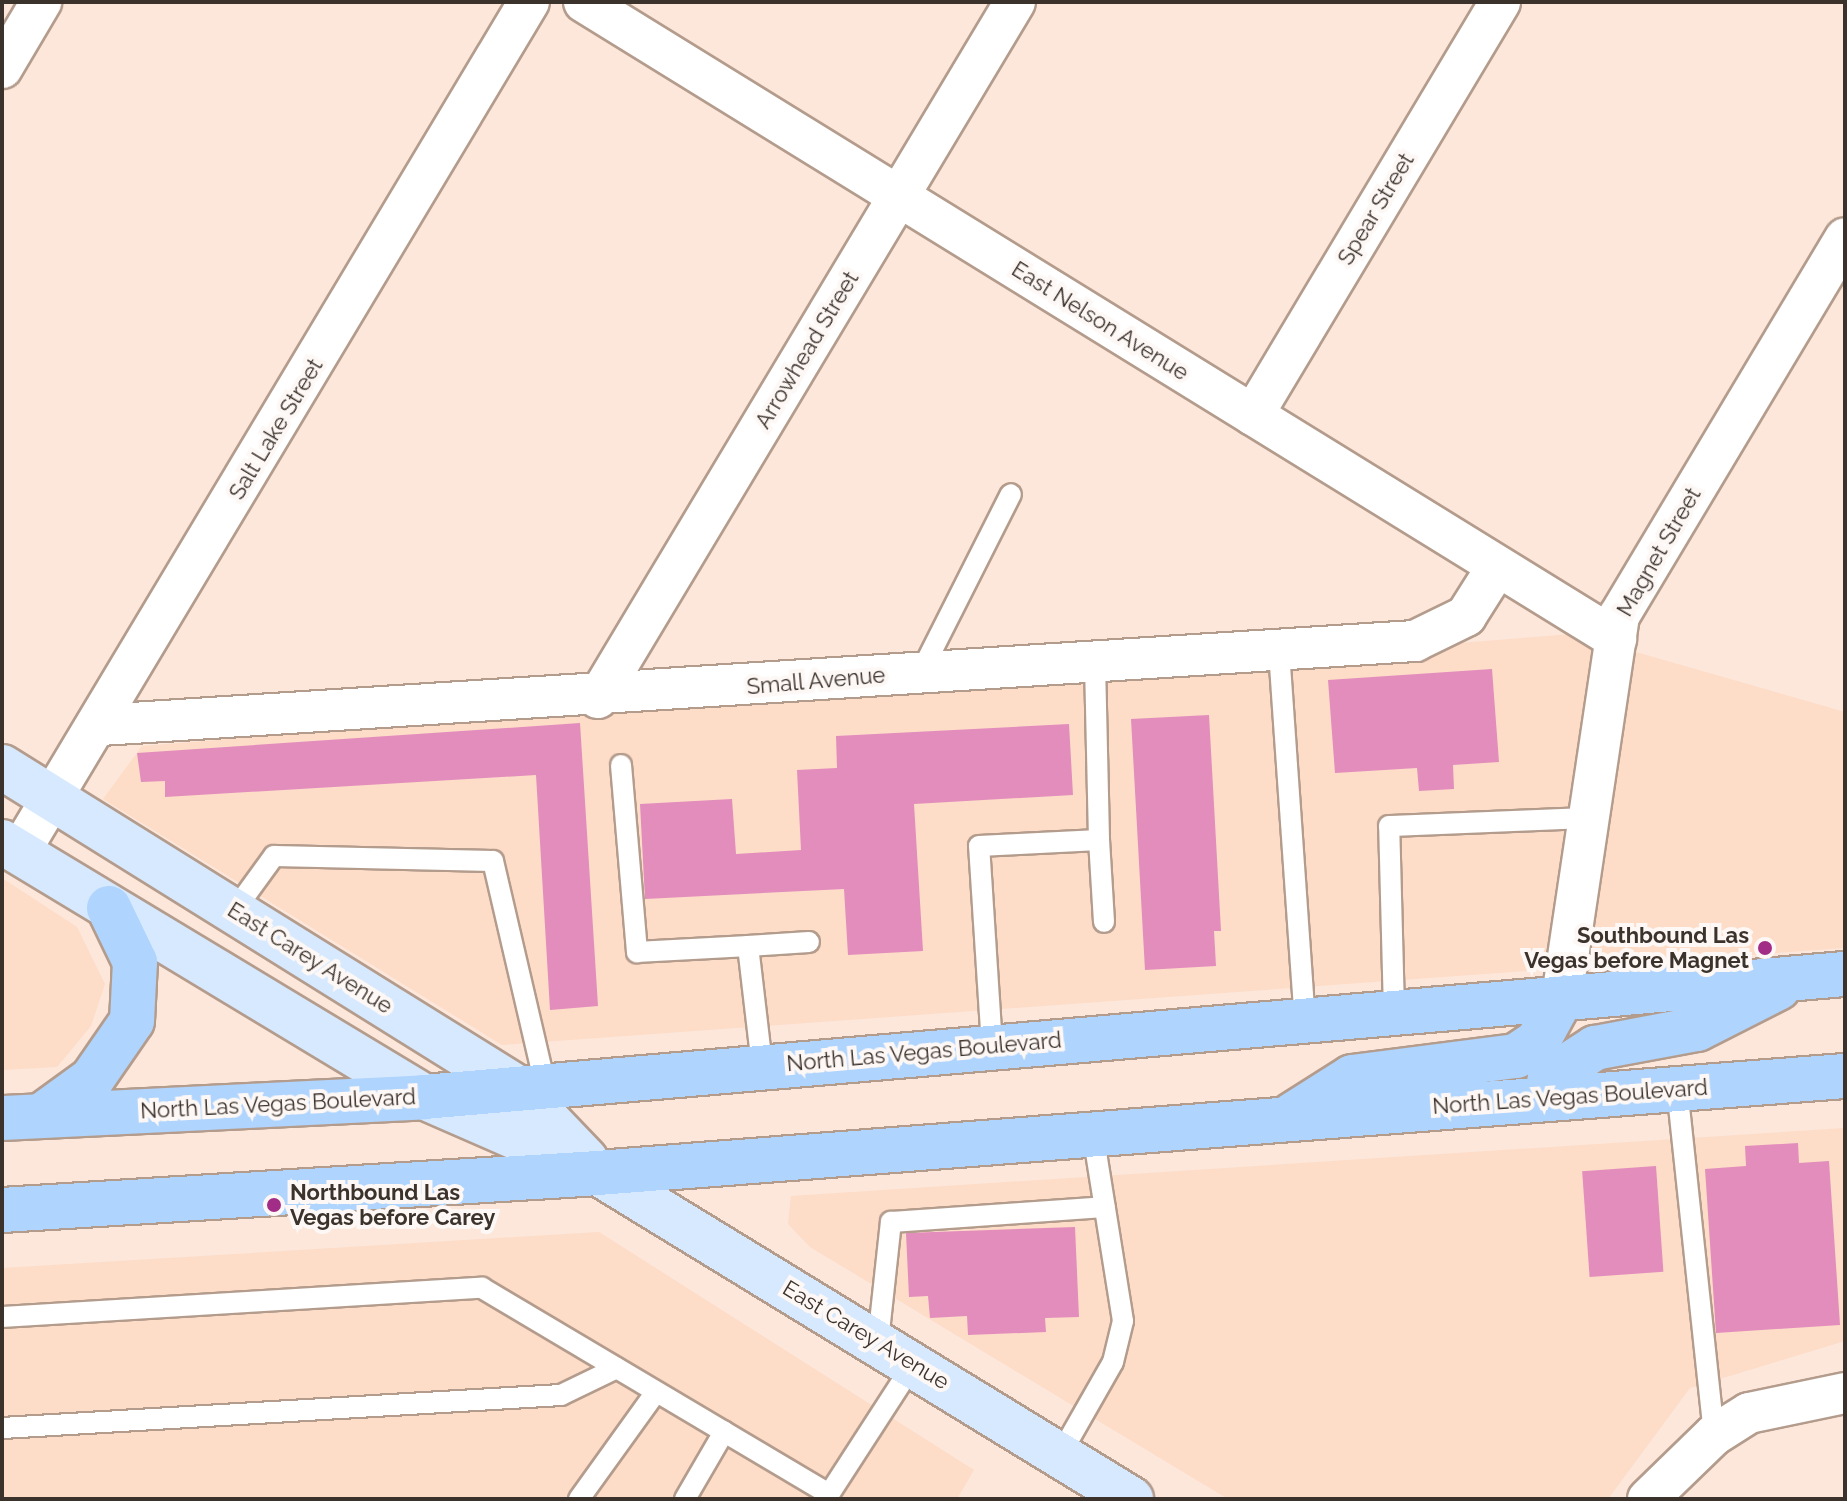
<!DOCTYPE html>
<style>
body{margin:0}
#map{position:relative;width:1847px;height:1501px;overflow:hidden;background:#fce7da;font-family:Raleway,sans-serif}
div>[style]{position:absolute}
.built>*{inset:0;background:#fddcc8}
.building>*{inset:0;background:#e28dbc;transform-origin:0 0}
.roads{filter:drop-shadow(2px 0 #b49c8d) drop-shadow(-2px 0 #b49c8d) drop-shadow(0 2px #b49c8d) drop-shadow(0 -2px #b49c8d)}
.service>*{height:20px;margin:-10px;padding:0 10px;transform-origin:10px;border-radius:10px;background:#fff}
.minor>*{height:40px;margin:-20px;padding:0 20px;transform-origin:20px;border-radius:20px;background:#fff}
.secondary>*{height:44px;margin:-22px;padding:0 22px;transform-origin:22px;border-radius:22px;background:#d7e9fe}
.primary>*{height:44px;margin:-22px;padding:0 22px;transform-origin:22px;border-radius:22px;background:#afd4fd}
.dots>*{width:22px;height:22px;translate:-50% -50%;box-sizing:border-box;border:4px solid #fdf8f5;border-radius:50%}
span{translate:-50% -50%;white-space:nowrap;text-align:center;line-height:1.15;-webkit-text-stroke:8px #fdf8f5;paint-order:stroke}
.street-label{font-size:22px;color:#3c322c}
.poi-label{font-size:22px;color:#3c322c;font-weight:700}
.right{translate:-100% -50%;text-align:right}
.left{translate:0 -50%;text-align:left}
.frame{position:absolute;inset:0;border:4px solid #3c322c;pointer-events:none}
</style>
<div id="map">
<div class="built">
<i style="clip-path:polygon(1573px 634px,1845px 712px,1845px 948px,502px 1045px,103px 799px,142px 746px)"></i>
<i style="clip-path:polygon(2px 878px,77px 927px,105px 984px,91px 1026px,57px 1067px,2px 1070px)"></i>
<i style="clip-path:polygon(1845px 1128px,1845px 1341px,1690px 1388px,1608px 1499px,1228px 1499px,810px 1247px,788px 1224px,791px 1196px)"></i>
<i style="clip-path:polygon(599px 1232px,974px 1470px,957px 1499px,2px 1499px,2px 1268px)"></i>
</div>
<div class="building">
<i style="clip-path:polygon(1492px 669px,1499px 762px,1453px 765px,1454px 789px,1419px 791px,1417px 768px,1335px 773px,1328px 680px)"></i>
<i style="clip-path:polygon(1209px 715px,1221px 931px,1214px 931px,1216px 966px,1145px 970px,1131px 719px)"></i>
<i style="clip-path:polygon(580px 723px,598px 1006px,550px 1010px,536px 775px,165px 797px,165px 781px,141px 782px,137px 753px)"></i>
<i style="clip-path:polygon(1069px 724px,1073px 795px,914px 804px,923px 951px,848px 955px,844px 889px,645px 899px,640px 804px,732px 799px,736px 854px,801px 850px,797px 770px,837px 768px,836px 736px)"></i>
<i style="clip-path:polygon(1798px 1143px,1799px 1163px,1829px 1161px,1840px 1325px,1716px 1333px,1705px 1169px,1746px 1166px,1745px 1146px)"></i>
<i style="left:1656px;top:1166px;width:106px;height:74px;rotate:86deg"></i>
<i style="clip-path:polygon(1075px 1227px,1079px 1317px,1045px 1318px,1046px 1332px,968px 1335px,967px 1316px,930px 1318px,928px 1296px,909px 1297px,906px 1233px)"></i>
</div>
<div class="roads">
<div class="service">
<i style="left:1279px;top:651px;width:369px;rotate:86deg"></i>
<i style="left:1095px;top:663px;width:177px;rotate:88.7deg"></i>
<i style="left:921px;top:672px;width:199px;rotate:-63.2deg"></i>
<i style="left:621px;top:765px;width:188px;rotate:85.1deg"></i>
<i style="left:637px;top:952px;width:111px;rotate:-3.1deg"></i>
<i style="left:748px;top:946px;width:121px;rotate:83.3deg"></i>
<i style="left:234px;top:911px;width:68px;rotate:-54deg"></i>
<i style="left:274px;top:856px;width:219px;rotate:1.3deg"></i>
<i style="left:493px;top:861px;width:230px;rotate:76.9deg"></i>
<i style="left:748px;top:946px;width:61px;rotate:-3.8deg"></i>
<i style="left:1394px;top:1011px;width:185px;rotate:-91.5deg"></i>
<i style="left:1389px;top:826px;width:200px;rotate:-2.3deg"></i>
<i style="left:992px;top:1046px;width:200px;rotate:-93.7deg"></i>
<i style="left:979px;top:846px;width:120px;rotate:-2.9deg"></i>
<i style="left:1099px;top:840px;width:82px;rotate:86.5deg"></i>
<i style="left:1677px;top:1088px;width:349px;rotate:83.9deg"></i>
<i style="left:2px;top:1317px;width:481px;rotate:-3.5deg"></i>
<i style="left:482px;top:1288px;width:404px;rotate:30.7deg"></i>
<i style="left:878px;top:1341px;width:120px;rotate:-83.8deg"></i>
<i style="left:891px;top:1222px;width:214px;rotate:-4deg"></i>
<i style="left:2px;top:1428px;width:560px;rotate:-3.38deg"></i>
<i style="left:561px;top:1395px;width:62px;rotate:-25.7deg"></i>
<i style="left:1060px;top:1455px;width:107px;rotate:-60.3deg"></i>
<i style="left:1113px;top:1362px;width:42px;rotate:-76.3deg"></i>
<i style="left:1123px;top:1321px;width:189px;rotate:-99.1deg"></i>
<i style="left:579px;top:1499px;width:132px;rotate:-54.3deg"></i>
<i style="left:685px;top:1499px;width:78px;rotate:-59.8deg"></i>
<i style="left:826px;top:1499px;width:162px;rotate:-57.1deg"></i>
</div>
<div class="minor">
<i style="left:584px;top:2px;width:1213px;rotate:31.68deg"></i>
<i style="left:2px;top:68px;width:77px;rotate:-59.4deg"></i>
<i style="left:1253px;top:415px;width:481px;rotate:-59.1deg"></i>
<i style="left:598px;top:698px;width:811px;rotate:-59.07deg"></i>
<i style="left:101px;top:725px;width:1317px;rotate:-3.66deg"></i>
<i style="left:1415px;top:641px;width:57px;rotate:-26.1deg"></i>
<i style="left:1466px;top:616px;width:58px;rotate:-57.7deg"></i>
<i style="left:19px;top:853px;width:992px;rotate:-59.07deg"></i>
<i style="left:1562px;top:997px;width:385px;rotate:-81.5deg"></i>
<i style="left:1619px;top:616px;width:440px;rotate:-59.1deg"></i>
<i style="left:1648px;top:1499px;width:92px;rotate:-44.1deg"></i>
<i style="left:1714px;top:1435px;width:41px;rotate:-32.2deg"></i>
<i style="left:1749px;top:1413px;width:98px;rotate:-11.8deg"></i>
</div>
<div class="secondary">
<i style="left:2px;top:767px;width:605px;rotate:31.91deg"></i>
<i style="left:516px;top:1087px;width:101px;rotate:46.2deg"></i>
<i style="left:2px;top:842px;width:493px;rotate:31.1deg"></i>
<i style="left:424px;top:1097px;width:190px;rotate:23.6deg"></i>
<i style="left:598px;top:1173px;width:625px;rotate:31.45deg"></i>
</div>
<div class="primary">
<i style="left:1546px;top:1098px;width:21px;rotate:-79deg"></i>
<i style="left:1550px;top:1077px;width:54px;rotate:-32.8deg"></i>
<i style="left:1595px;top:1048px;width:104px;rotate:-10.6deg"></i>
<i style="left:1697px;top:1029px;width:91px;rotate:-26.8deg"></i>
<i style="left:1292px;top:1115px;width:71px;rotate:-32.3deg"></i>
<i style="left:1352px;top:1077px;width:165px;rotate:-7.3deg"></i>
<i style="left:1516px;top:1056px;width:27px;rotate:-34deg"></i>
<i style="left:1538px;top:1041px;width:50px;rotate:-61.4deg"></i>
<i style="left:41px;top:1116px;width:63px;rotate:-36deg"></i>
<i style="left:92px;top:1079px;width:70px;rotate:-55.4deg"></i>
<i style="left:132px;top:1021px;width:59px;rotate:-87.1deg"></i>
<i style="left:135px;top:962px;width:60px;rotate:-115.7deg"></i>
<i style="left:2px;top:1118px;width:423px;rotate:-2.8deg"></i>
<i style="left:424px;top:1097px;width:1426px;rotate:-4.95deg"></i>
<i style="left:2px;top:1210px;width:597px;rotate:-3.55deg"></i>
<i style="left:598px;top:1173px;width:1251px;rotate:-4.45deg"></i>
</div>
</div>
<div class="dots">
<i style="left:1765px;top:948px;background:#a22d87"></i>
<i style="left:274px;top:1205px;background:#a22d87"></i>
</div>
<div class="street-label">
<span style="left:1376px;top:209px;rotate:-59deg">Spear Street</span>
<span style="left:1100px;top:321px;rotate:32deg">East Nelson Avenue</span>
<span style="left:807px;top:350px;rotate:-59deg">Arrowhead Street</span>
<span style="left:276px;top:429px;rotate:-59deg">Salt Lake Street</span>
<span style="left:1659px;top:552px;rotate:-60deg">Magnet Street</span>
<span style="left:816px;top:681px;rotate:-5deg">Small Avenue</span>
<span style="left:310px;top:958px;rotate:32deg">East Carey Avenue</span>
<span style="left:924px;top:1052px;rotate:-5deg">North Las Vegas Boulevard</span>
<span style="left:1570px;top:1097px;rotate:-4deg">North Las Vegas Boulevard</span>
<span style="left:278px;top:1104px;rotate:-3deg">North Las Vegas Boulevard</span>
<span style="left:866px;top:1335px;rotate:31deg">East Carey Avenue</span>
</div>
<div class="poi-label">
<span class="right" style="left:1749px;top:948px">Southbound Las<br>Vegas before Magnet</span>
<span class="left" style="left:290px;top:1205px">Northbound Las<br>Vegas before Carey</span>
</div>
<div class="frame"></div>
</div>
